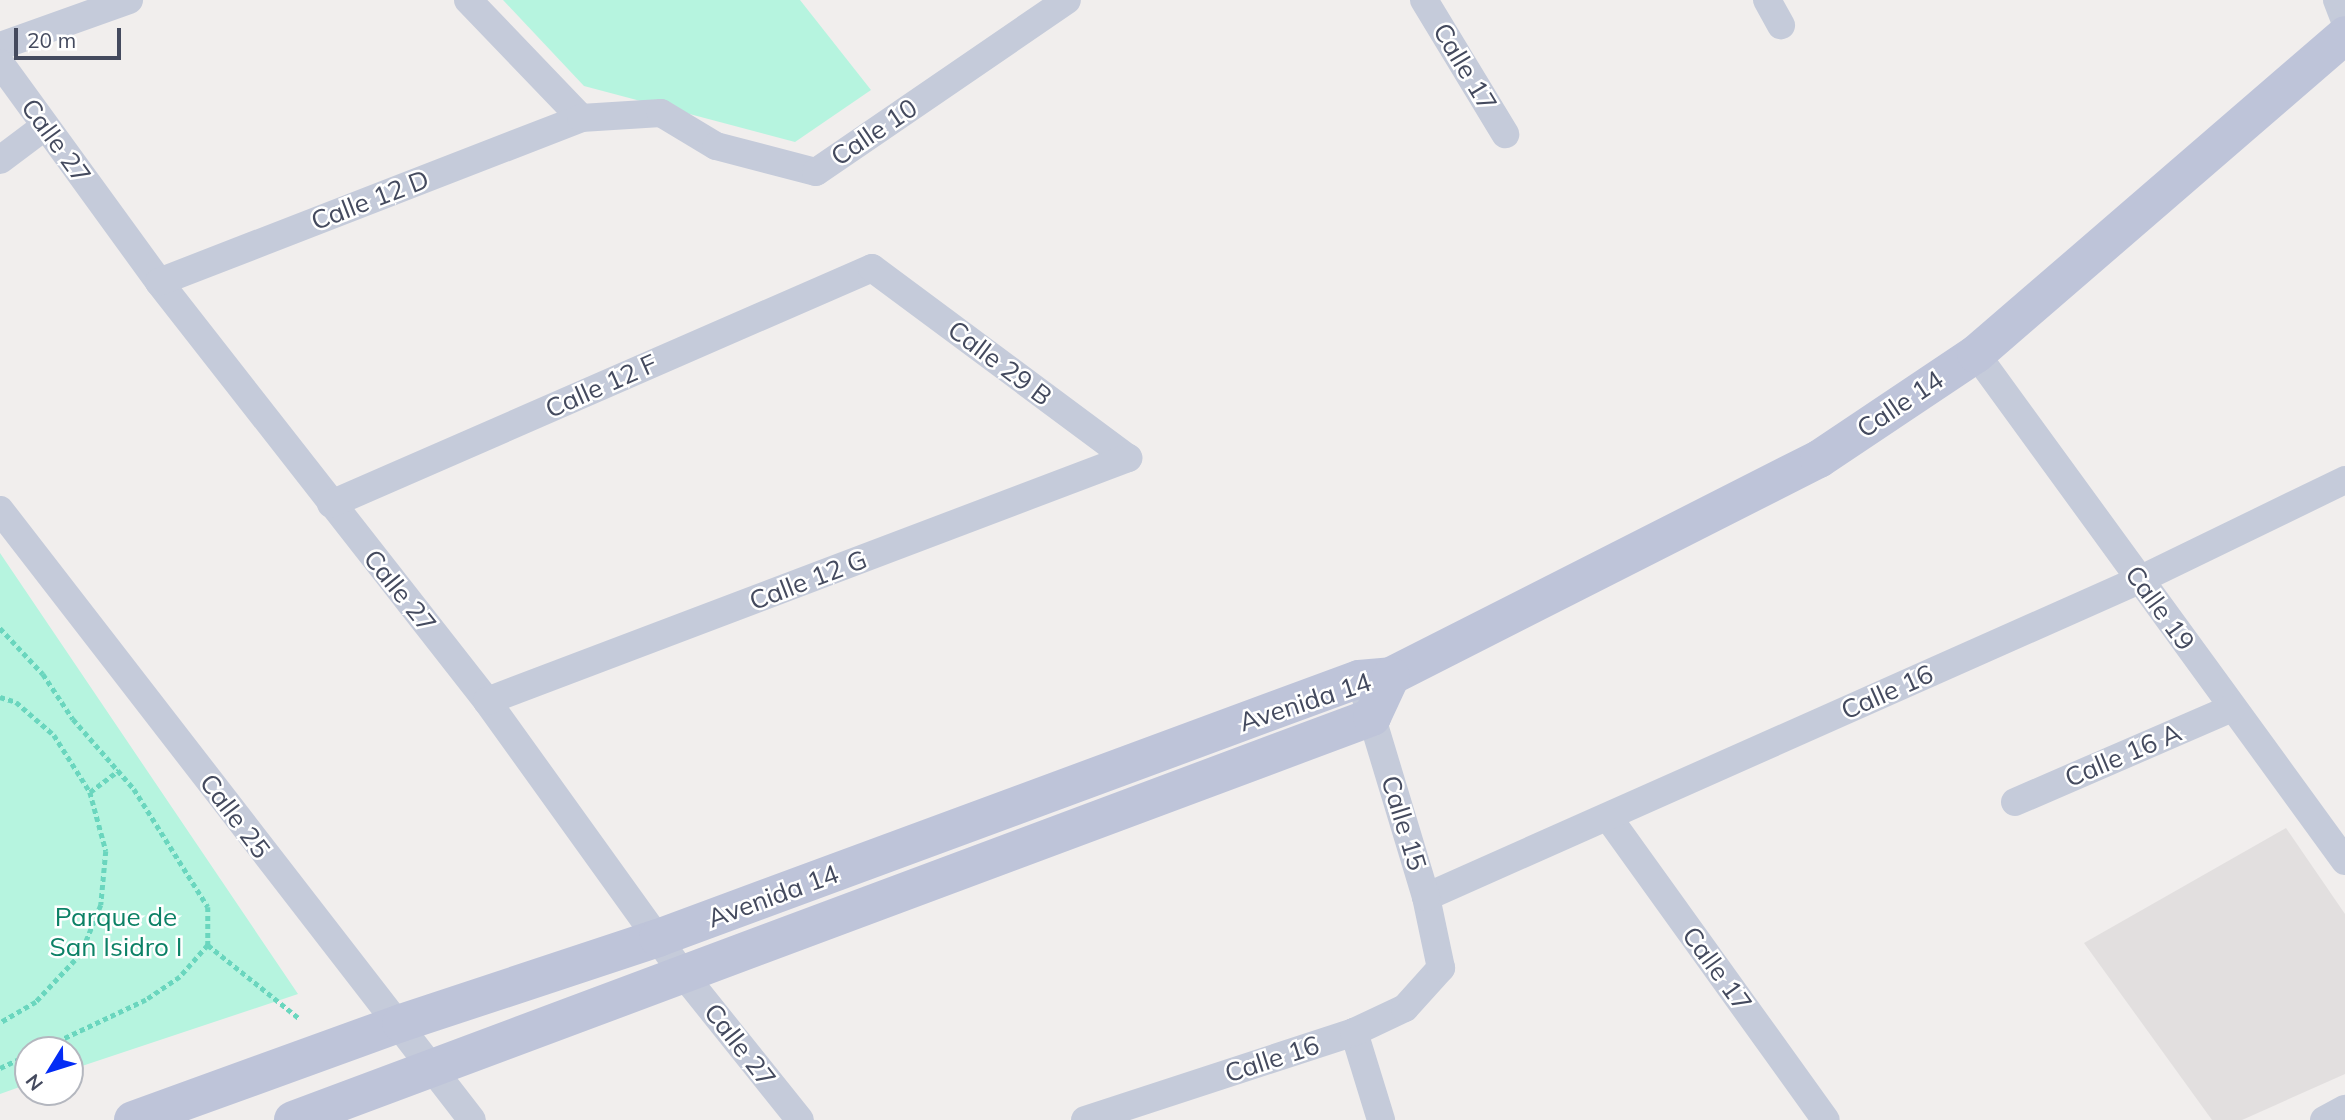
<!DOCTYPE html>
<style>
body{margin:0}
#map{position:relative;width:2345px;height:1120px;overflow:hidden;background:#f1eeed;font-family:Mulish,sans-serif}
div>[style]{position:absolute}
.education>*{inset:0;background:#e2dfdf}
.green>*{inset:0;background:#b6f4df}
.path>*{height:4.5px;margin-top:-2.25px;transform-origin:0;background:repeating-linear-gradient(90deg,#6ad6be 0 5px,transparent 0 8.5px)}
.street>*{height:28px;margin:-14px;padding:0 14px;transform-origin:14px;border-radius:14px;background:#c5cbda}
.secondary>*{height:38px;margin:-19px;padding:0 19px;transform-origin:19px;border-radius:19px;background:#bec4d9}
span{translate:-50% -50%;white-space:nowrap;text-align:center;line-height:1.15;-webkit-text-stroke:5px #fff;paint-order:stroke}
.street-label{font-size:26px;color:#444a5e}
.park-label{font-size:26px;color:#0c8166}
.north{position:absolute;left:14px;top:1036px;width:70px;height:70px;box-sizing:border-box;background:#fff;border:2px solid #b4b7bf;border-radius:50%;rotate:232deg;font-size:19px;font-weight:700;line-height:28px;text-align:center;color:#444a5e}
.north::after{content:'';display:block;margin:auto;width:24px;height:32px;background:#042cf5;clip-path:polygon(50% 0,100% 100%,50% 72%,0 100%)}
.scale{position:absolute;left:14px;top:28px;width:107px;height:32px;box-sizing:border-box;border:4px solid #444a5e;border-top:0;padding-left:9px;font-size:21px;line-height:24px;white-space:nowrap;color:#444a5e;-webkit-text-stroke:5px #fff;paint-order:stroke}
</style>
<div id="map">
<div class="education">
<i style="clip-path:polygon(2286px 828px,2345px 914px,2345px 1074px,2242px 1120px,2212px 1120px,2084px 943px)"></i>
</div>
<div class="green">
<i style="clip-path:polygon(503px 0,800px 0,871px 90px,795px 142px,584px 86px)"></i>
<i style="clip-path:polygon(0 553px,298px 994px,70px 1070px,70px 1050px,28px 1050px,28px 1084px,0 1094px)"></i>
</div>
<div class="path">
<i style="left:0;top:628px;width:63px;rotate:46.9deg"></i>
<i style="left:43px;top:674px;width:54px;rotate:56.3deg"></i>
<i style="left:73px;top:719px;width:93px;rotate:48.9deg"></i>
<i style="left:134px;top:789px;width:139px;rotate:57.9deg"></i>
<i style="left:208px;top:907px;width:38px;rotate:90deg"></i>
<i style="left:208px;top:945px;width:43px;rotate:131.2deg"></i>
<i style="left:180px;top:977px;width:41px;rotate:145.9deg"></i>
<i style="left:146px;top:1000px;width:117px;rotate:154.7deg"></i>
<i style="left:0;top:697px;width:17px;rotate:17deg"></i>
<i style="left:16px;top:702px;width:50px;rotate:41deg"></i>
<i style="left:54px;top:735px;width:67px;rotate:57.7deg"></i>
<i style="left:90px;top:792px;width:61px;rotate:74.8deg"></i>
<i style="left:106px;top:851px;width:54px;rotate:95.3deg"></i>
<i style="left:101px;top:905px;width:53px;rotate:112.2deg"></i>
<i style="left:81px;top:954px;width:66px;rotate:133.2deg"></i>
<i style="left:36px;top:1002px;width:42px;rotate:149.7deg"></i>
<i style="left:90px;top:792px;width:36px;rotate:-37deg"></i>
<i style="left:208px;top:945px;width:118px;rotate:38.8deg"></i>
<i style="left:0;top:1068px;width:31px;rotate:-25deg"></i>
</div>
<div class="street">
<i style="left:468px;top:0;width:163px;rotate:46.2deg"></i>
<i style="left:1424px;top:0;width:157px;rotate:58.8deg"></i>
<i style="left:1767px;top:0;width:29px;rotate:61deg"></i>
<i style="left:2337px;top:0;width:22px;rotate:69deg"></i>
<i style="left:0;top:46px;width:137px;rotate:-19.6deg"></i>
<i style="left:0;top:63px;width:271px;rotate:54deg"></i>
<i style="left:159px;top:282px;width:532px;rotate:51.95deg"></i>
<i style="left:487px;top:701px;width:336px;rotate:54.3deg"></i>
<i style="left:683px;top:974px;width:187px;rotate:51.3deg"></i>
<i style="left:0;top:160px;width:55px;rotate:-36.9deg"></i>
<i style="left:159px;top:282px;width:453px;rotate:-21.2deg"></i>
<i style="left:581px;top:118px;width:80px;rotate:-3.6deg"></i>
<i style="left:661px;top:113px;width:64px;rotate:31deg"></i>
<i style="left:716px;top:146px;width:103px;rotate:14.6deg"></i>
<i style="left:816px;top:172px;width:304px;rotate:-34.4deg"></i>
<i style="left:1976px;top:354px;width:627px;rotate:53.95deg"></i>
<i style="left:331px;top:504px;width:590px;rotate:-23.57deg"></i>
<i style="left:872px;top:268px;width:319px;rotate:36.6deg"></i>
<i style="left:0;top:510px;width:771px;rotate:52.27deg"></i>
<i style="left:487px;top:701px;width:686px;rotate:-20.76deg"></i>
<i style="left:2015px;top:802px;width:236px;rotate:-23.4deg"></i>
<i style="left:1608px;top:817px;width:373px;rotate:54.3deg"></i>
<i style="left:1426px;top:897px;width:780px;rotate:-23.97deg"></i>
<i style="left:2139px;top:580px;width:229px;rotate:-25.9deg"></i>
<i style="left:1354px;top:1032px;width:92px;rotate:72.9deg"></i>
<i style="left:1085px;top:1120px;width:283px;rotate:-18.1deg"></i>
<i style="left:1354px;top:1032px;width:56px;rotate:-25.2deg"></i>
<i style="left:1405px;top:1008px;width:54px;rotate:-48deg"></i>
<i style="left:1441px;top:968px;width:73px;rotate:-101.9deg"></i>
<i style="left:1426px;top:897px;width:208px;rotate:-106.8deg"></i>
<i style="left:2324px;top:1120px;width:24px;rotate:-28deg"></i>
</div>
<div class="secondary">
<i style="left:133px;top:1120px;width:285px;rotate:-19.9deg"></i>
<i style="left:401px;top:1023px;width:271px;rotate:-18.3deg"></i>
<i style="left:658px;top:938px;width:747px;rotate:-20.28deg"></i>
<i style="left:1359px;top:679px;width:32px;rotate:-5deg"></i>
<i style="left:1391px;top:676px;width:480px;rotate:-26.9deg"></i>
<i style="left:1819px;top:459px;width:189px;rotate:-33.8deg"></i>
<i style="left:1976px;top:354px;width:488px;rotate:-40.8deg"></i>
<i style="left:293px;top:1120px;width:1152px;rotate:-20.48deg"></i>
<i style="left:1372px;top:717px;width:45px;rotate:-65.1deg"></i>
</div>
<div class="street-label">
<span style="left:1465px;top:67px;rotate:59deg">Calle 17</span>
<span style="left:874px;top:132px;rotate:-34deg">Calle 10</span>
<span style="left:56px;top:141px;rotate:54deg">Calle 27</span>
<span style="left:370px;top:200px;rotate:-21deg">Calle 12 D</span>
<span style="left:1000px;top:363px;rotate:37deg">Calle 29 B</span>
<span style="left:601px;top:386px;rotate:-24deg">Calle 12 F</span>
<span style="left:1900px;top:404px;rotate:-34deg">Calle 14</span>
<span style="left:808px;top:580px;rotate:-21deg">Calle 12 G</span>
<span style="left:400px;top:591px;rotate:51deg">Calle 27</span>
<span style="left:2160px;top:608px;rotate:54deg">Calle 19</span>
<span style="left:1887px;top:692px;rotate:-24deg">Calle 16</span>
<span style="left:1305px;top:702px;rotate:-18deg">Avenida 14</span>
<span style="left:2123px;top:755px;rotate:-23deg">Calle 16 A</span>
<span style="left:235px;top:816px;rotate:53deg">Calle 25</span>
<span style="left:1404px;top:823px;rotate:73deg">Calle 15</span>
<span style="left:773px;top:896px;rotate:-20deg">Avenida 14</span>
<span style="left:1717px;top:969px;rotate:54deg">Calle 17</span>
<span style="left:740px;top:1045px;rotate:52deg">Calle 27</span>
<span style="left:1272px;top:1059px;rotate:-18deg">Calle 16</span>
</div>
<div class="park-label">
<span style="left:116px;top:932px">Parque de<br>San Isidro I</span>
</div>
<div class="north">N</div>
<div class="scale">20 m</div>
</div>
